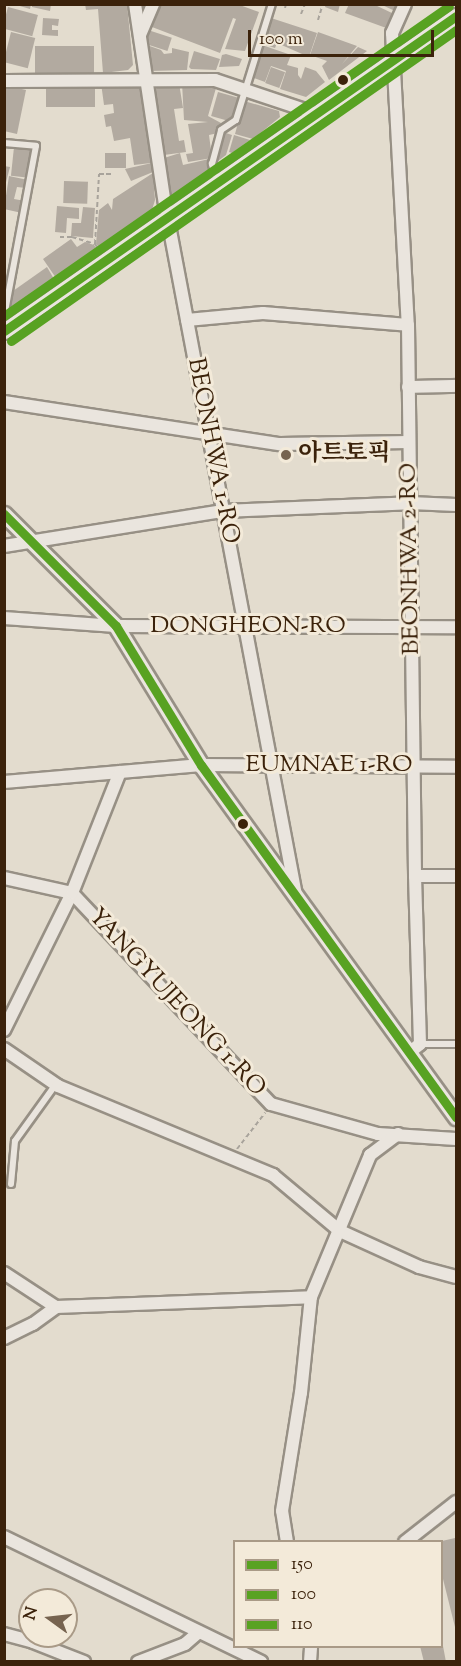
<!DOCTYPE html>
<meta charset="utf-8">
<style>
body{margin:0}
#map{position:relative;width:461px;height:1666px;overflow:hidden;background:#e3dcce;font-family:"Sorts Mill Goudy","Noto Serif KR",serif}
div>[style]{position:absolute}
.building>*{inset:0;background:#b2aaa0;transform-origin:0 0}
.path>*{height:2px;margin-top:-1px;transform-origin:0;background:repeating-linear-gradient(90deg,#a8a39b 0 4.5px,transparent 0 7.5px)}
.roads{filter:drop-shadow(2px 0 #979085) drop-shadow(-2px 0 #979085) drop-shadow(0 2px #979085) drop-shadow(0 -2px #979085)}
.service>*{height:6px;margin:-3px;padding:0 3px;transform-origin:3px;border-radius:3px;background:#eae5de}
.minor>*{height:12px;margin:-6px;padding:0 6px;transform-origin:6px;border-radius:6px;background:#eae5de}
.tertiary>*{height:15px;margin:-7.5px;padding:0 7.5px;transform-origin:7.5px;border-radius:7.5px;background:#eae5de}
.bus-1>*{height:9px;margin:-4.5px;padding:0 4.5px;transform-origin:4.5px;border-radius:4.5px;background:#58a222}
.bus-2>*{height:9px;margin:-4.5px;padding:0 4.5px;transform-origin:4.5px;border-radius:4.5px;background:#58a222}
.bus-3>*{height:9px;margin:-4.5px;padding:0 4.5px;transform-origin:4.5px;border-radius:4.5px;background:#58a222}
.bus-4>*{height:9px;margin:-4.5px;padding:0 4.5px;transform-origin:4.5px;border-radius:4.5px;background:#58a222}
.dots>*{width:16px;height:16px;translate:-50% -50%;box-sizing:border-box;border:3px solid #f3ead9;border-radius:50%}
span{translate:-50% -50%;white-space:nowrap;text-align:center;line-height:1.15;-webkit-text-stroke:6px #f3ead9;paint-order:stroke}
.street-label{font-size:24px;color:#3b220b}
.poi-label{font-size:24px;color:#3b220b;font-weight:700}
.left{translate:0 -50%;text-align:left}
.frame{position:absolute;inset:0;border:6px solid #3b220b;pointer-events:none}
.legend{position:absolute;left:233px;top:1540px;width:210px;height:108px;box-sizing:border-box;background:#f3ead9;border:2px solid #a99a87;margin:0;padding:8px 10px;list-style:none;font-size:18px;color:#3b220b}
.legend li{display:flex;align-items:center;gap:12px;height:30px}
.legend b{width:30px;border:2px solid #a99a87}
.north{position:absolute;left:18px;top:1588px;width:60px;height:60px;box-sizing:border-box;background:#f3ead9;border:2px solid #a99a87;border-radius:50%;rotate:285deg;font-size:16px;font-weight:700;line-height:24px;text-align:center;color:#3b220b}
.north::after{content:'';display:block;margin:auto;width:21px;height:27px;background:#76634f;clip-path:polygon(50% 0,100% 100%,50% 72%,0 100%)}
.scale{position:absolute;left:248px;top:30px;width:186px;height:27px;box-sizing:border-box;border:3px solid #3b220b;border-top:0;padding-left:8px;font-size:18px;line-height:21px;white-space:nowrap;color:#3b220b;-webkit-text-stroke:4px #f3ead9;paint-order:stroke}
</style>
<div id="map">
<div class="building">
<i style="clip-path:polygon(13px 4px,31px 4px,30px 9px)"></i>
<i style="clip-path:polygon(32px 4px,51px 4px,50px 11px,32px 7px)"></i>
<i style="clip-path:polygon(85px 4px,127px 4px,133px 65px,128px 70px,103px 73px,98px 9px,86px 10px)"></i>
<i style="clip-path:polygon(237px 4px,259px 12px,245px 51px,225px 49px,236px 19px,233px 18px,220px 53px,152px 27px,160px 5px)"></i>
<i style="clip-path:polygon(326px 4px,340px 4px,338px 12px,325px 7px)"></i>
<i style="clip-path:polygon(349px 4px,373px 4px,394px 14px,389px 29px,345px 13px)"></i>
<i style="clip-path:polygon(380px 4px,398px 4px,395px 11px)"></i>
<i style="left:8px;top:7px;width:31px;height:22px;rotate:15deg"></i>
<i style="clip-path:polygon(43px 18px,59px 19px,58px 26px,52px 25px,52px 30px,58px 30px,58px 36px,42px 35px)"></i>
<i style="clip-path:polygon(271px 18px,317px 33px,309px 57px,277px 43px,275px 48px,263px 44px)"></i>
<i style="left:148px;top:30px;width:25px;height:14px;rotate:18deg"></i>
<i style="left:11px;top:32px;width:25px;height:31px;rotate:14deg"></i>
<i style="clip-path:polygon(318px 32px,357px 46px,342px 64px,358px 47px,367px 51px,329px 80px,322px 66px,327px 61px,310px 55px)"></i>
<i style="clip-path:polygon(144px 44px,161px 50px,164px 54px,172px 53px,172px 48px,189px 52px,187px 70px,150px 71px)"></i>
<i style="clip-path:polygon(262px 45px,291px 55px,287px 65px,298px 68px,298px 75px,301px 79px,305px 67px,316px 71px,325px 82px,306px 97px,280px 89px,286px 71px,271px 66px,265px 82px,251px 77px)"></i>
<i style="left:35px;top:46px;width:59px;height:27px"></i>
<i style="clip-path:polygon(194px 51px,220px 59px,216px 70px,191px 69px,189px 67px)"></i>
<i style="clip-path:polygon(226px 54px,242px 59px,239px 66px,219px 67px,222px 55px)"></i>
<i style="left:271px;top:67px;width:15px;height:17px;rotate:20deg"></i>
<i style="clip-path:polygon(101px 83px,136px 84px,140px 87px,151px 163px,134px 165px,130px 138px,114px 141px,111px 126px,106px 127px,104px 115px,114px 113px,113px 104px,104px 105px)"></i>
<i style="clip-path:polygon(179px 83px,183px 108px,174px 109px,179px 141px,184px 140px,186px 152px,164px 155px,154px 92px,158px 86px)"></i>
<i style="clip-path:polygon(182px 83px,200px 83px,216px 88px,208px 116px,221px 123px,218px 133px,209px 135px,212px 158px,188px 162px,186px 154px,193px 153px,188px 124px,208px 122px,184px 120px)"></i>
<i style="clip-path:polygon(4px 85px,26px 90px,17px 134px,4px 131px)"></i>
<i style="left:46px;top:88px;width:49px;height:19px"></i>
<i style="left:218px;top:92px;width:22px;height:25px;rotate:16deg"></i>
<i style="clip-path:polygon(244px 101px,279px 111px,280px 117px,253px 139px,235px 134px)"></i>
<i style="clip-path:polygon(223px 132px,232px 135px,226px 155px,214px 164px)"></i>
<i style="clip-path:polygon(234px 135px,250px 140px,232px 153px,229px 152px)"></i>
<i style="left:14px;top:147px;width:18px;height:29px;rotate:6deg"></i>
<i style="left:126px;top:153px;width:15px;height:21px;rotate:90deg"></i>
<i style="clip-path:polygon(180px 153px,183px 165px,209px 159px,212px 170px,171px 198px,164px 158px)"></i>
<i style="clip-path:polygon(152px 163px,153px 172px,131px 181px,125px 169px)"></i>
<i style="clip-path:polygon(4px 166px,10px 167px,5px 186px,4px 186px)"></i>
<i style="clip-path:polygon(153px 173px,155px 200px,152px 210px,99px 247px,96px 244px,99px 210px,108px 203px,112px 210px,113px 199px)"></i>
<i style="clip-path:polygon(9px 176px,28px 180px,26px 188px,17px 187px,14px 199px,25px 201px,22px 213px,4px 209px)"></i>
<i style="left:64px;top:181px;width:24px;height:22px;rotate:2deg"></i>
<i style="clip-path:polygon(57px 206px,79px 208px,79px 219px,67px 218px,66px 233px,55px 232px)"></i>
<i style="clip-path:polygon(83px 207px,95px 208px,93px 238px,71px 236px,72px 223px,81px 223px)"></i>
<i style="clip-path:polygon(71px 239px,77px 247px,85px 242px,94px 245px,97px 249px,56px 278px,43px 259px)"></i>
<i style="clip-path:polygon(47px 267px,54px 279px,9px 311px,13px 291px)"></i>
<i style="clip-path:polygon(455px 1538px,456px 1544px,456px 1631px,442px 1575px,442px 1541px)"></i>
<i style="clip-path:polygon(420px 1646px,443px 1646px,446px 1662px,424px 1662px)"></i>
</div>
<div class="path">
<i style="left:285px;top:8px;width:4px;rotate:-76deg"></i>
<i style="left:301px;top:14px;width:11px;rotate:-68deg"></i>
<i style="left:318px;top:20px;width:17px;rotate:-73deg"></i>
<i style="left:60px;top:237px;width:12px"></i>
<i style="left:72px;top:237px;width:24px;rotate:17deg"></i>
<i style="left:95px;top:244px;width:7px;rotate:56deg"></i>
<i style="left:95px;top:244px;width:70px;rotate:-86.7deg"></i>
<i style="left:99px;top:174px;width:15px"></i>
<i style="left:237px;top:1149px;width:46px;rotate:-52.1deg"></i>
</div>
<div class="roads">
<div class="service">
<i style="left:4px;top:143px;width:32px;rotate:5deg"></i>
<i style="left:36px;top:146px;width:174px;rotate:100.6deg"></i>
<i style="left:217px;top:182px;width:19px;rotate:-106deg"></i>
<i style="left:212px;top:164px;width:35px;rotate:-75deg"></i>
<i style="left:221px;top:130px;width:18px;rotate:-34deg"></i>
<i style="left:236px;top:120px;width:121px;rotate:-72.8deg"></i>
<i style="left:420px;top:1044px;width:36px"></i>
<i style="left:11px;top:1184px;width:43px;rotate:-84.7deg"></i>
<i style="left:15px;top:1141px;width:70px;rotate:-54.3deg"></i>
</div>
<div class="minor">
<i style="left:135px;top:4px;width:202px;rotate:81.5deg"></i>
<i style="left:165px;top:204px;width:703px;rotate:79.27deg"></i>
<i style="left:405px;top:4px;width:32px;rotate:114deg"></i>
<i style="left:392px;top:33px;width:292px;rotate:86.9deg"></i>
<i style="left:408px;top:325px;width:551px;rotate:89.27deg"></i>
<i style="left:415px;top:876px;width:168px;rotate:88.3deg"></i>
<i style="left:420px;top:1044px;width:13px;rotate:141deg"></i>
<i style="left:140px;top:35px;width:34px;rotate:-67deg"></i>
<i style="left:4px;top:81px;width:211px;rotate:-0.3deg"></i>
<i style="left:215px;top:80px;width:108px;rotate:18.4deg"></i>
<i style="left:187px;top:320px;width:76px;rotate:-5.3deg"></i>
<i style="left:263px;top:313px;width:145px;rotate:4.7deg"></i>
<i style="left:408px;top:387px;width:48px;rotate:-1.2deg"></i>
<i style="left:4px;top:402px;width:279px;rotate:8.7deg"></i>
<i style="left:280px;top:444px;width:129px;rotate:-0.9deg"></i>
<i style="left:4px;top:546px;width:222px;rotate:-9.1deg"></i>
<i style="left:223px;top:511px;width:187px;rotate:-2.4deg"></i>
<i style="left:410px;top:503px;width:46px;rotate:2.5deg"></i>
<i style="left:4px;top:618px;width:112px;rotate:4.1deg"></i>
<i style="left:116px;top:626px;width:340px;rotate:0.2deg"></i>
<i style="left:4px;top:782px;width:198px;rotate:-4.9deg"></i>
<i style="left:201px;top:765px;width:255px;rotate:0.4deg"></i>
<i style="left:415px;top:876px;width:41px"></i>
<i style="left:4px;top:878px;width:70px;rotate:12.4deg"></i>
<i style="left:72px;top:893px;width:290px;rotate:46.7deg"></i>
<i style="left:271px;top:1104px;width:111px;rotate:15.7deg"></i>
<i style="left:378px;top:1134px;width:78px;rotate:3.7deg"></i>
<i style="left:4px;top:1030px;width:153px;rotate:-63.6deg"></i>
<i style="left:72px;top:893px;width:130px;rotate:-68.4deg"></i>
<i style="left:4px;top:1049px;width:65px;rotate:34.4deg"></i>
<i style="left:58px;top:1086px;width:233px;rotate:22.5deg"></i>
<i style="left:273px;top:1175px;width:87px;rotate:39.9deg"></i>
<i style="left:340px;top:1231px;width:87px;rotate:24.5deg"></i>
<i style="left:419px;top:1267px;width:38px;rotate:15deg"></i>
<i style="left:4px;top:1273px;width:62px;rotate:33.2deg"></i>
<i style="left:56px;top:1307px;width:255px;rotate:-2.2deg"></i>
<i style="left:4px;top:1338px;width:32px;rotate:-26deg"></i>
<i style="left:33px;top:1324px;width:29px;rotate:-36deg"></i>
<i style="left:4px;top:1537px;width:286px;rotate:25.9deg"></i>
<i style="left:287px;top:1542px;width:31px;rotate:-99deg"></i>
<i style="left:282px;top:1511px;width:120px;rotate:-80.9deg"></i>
<i style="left:301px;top:1393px;width:97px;rotate:-84.1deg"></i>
<i style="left:311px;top:1297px;width:154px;rotate:-67.4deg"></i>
<i style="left:370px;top:1155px;width:35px;rotate:-37deg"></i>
<i style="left:405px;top:1542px;width:65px;rotate:-38.1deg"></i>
<i style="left:4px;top:1634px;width:30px;rotate:15deg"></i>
<i style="left:33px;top:1642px;width:55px;rotate:21.4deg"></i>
<i style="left:138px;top:1662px;width:50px;rotate:-21deg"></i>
<i style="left:185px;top:1644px;width:18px;rotate:-41deg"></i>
<i style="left:310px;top:1662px;width:16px;rotate:-86deg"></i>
</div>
<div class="tertiary">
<i style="left:4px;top:331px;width:551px;rotate:-34.87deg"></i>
<i style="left:4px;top:514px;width:158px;rotate:45deg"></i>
<i style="left:116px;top:626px;width:163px;rotate:58.6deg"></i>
<i style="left:201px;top:765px;width:435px;rotate:54.1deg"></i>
</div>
</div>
<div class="bus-1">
<i style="left:4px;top:514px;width:158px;rotate:45deg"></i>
<i style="left:116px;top:626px;width:163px;rotate:58.6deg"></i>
<i style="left:201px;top:765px;width:435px;rotate:54.1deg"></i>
</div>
<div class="bus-2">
<i style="left:4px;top:331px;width:551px;rotate:-34.87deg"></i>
</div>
<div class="bus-3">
<i style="left:11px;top:341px;width:543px;rotate:-34.95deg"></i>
</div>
<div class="bus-4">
<i style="left:4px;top:316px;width:542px;rotate:-34.86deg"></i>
</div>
<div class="dots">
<i style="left:343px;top:80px;background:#3b220b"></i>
<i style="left:286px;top:455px;background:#76634f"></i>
<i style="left:243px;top:824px;background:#3b220b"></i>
</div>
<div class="street-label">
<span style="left:212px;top:451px;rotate:79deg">BEONHWA 1-RO</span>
<span style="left:411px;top:559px;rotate:-91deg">BEONHWA 2-RO</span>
<span style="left:248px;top:627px">DONGHEON-RO</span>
<span style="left:329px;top:766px">EUMNAE 1-RO</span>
<span style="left:176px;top:1003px;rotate:47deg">YANGYUJEONG 1-RO</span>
</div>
<div class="poi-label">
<span class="left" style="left:298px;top:455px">아트토픽</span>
</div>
<div class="frame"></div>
<ul class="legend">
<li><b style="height:8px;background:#58a222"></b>150</li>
<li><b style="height:8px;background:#58a222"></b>100</li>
<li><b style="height:8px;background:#58a222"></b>110</li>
</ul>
<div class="north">N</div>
<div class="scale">100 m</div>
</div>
